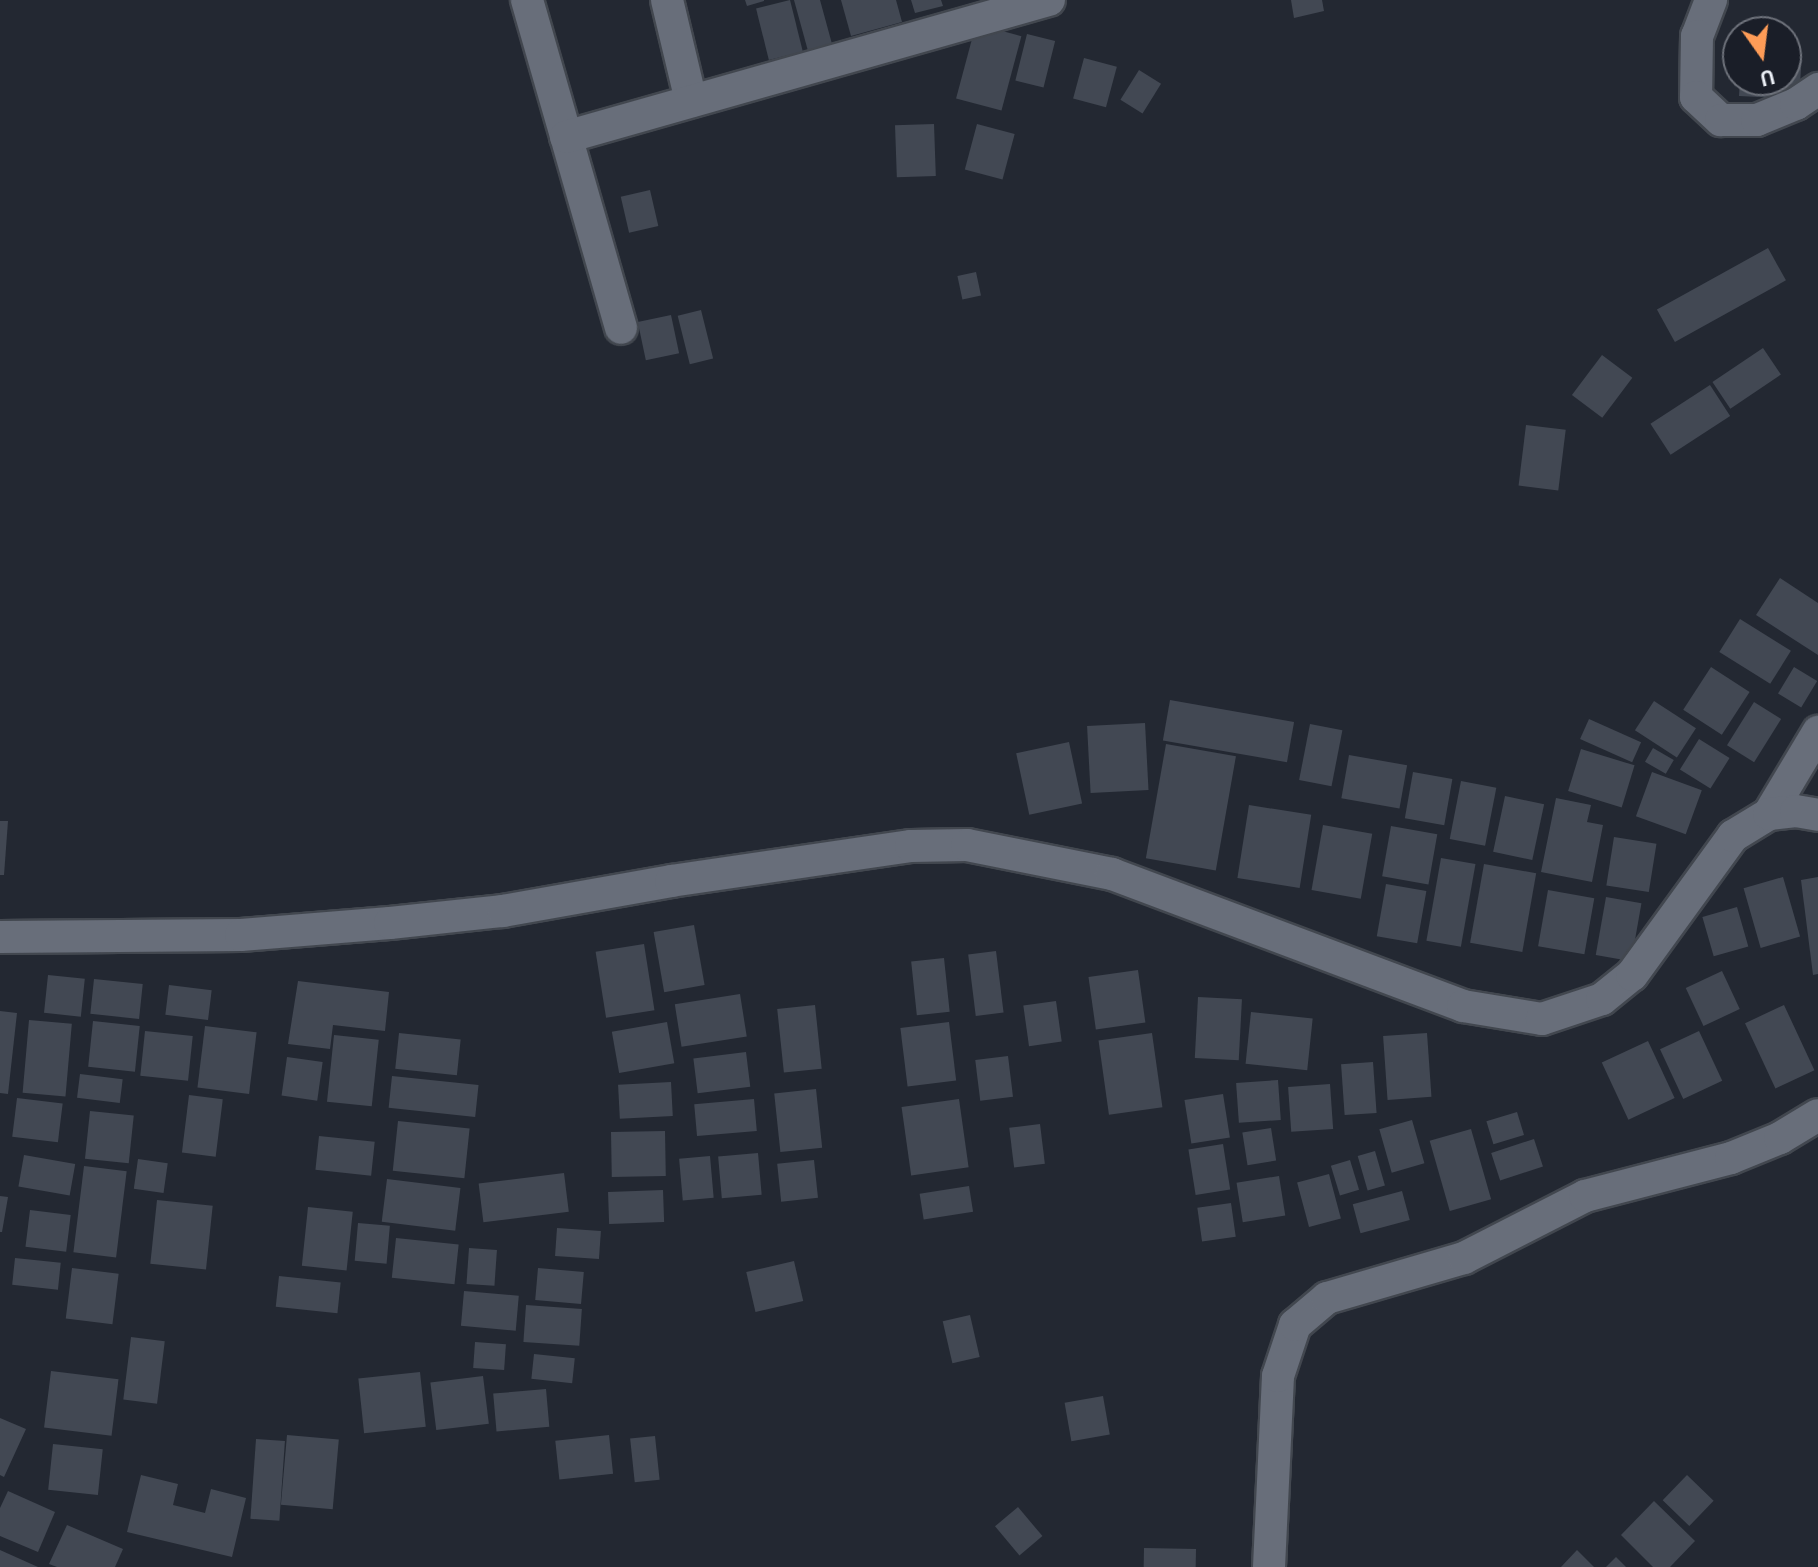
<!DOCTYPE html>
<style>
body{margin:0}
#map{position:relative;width:1818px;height:1567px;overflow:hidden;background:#232832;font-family:"Alegreya Sans",sans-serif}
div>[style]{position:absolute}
.building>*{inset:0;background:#424853;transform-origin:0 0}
.roads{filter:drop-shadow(2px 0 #42474f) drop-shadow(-2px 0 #42474f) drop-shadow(0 2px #42474f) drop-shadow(0 -2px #42474f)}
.street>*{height:32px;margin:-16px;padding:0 16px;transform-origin:16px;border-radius:16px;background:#686e7a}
span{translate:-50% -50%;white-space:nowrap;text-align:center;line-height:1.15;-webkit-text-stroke:6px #1a1e28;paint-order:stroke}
.north{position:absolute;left:1722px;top:16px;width:80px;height:80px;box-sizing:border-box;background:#1a1e28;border:2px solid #6e727b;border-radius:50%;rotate:166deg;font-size:22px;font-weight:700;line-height:32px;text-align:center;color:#ecf0f7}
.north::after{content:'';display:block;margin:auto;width:28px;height:36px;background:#fe9c57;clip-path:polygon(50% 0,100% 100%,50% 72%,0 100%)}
</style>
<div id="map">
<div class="building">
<i style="clip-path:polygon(745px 0,764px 0,764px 1px,747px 6px)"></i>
<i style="left:790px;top:0;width:53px;height:35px;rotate:76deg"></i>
<i style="clip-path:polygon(794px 0,820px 0,832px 44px,808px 51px)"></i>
<i style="clip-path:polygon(841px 0,896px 0,902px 22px,851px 36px)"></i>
<i style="clip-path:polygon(911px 0,941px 0,943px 6px,915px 13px)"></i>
<i style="clip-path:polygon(1291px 0,1322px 0,1324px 11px,1294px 18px)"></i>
<i style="left:976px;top:24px;width:47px;height:77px;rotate:15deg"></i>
<i style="left:1027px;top:34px;width:29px;height:48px;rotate:14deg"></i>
<i style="clip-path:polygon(1786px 53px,1802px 54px,1799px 99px,1739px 96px,1740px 80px,1786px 80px)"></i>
<i style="left:1084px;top:58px;width:34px;height:42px;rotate:15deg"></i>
<i style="left:1139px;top:70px;width:26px;height:35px;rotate:32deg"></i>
<i style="left:934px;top:124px;width:52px;height:39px;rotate:88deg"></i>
<i style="left:977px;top:124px;width:39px;height:47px;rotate:15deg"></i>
<i style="left:650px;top:190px;width:37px;height:30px;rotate:77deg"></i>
<i style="left:1768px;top:248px;width:37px;height:127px;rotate:61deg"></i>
<i style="left:976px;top:272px;width:24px;height:19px;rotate:78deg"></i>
<i style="left:701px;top:310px;width:50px;height:24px;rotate:76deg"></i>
<i style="left:671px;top:315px;width:39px;height:34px;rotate:78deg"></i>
<i style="left:1763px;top:348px;width:32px;height:61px;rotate:56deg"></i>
<i style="left:1602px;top:355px;width:38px;height:50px;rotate:37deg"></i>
<i style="left:1710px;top:385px;width:37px;height:71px;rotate:57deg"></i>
<i style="left:1526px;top:425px;width:40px;height:61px;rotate:7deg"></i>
<i style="clip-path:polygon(1780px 578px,1818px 603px,1818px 655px,1756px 615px)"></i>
<i style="left:1740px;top:619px;width:60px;height:39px;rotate:32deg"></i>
<i style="left:1711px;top:667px;width:46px;height:51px;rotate:33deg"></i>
<i style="left:1794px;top:667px;width:27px;height:31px;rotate:31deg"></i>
<i style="left:1170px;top:700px;width:126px;height:41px;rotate:10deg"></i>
<i style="left:1654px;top:701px;width:50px;height:35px;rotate:33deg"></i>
<i style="left:1754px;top:702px;width:32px;height:51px;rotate:32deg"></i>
<i style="left:1589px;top:719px;width:57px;height:22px;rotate:24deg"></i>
<i style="left:1145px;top:723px;width:67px;height:58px;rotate:87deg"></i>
<i style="left:1310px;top:724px;width:33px;height:57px;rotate:11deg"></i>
<i style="left:1699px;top:739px;width:36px;height:36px;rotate:32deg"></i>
<i style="left:1069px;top:742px;width:63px;height:54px;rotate:78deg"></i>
<i style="left:1166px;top:744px;width:71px;height:116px;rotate:10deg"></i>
<i style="left:1653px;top:748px;width:24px;height:16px;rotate:30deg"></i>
<i style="left:1581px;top:749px;width:56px;height:44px;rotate:17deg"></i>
<i style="left:1349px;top:755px;width:59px;height:44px;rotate:10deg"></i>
<i style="left:1413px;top:772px;width:40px;height:47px;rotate:10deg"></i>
<i style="left:1652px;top:772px;width:53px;height:47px;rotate:20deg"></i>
<i style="left:1461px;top:781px;width:36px;height:59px;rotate:11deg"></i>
<i style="left:1505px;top:796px;width:40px;height:57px;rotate:12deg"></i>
<i style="clip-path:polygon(1556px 798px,1591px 805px,1587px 822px,1603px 825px,1592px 882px,1541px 872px)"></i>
<i style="left:1249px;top:805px;width:63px;height:74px;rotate:9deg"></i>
<i style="clip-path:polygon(0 821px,8px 821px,4px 875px,0 875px)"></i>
<i style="left:1323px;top:825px;width:50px;height:66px;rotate:10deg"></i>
<i style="left:1391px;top:826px;width:47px;height:51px;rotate:10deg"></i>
<i style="left:1614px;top:837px;width:43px;height:49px;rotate:9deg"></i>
<i style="left:1441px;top:858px;width:35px;height:84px;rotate:10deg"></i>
<i style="left:1484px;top:864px;width:53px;height:80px;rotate:10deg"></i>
<i style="left:1783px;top:877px;width:62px;height:41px;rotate:74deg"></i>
<i style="clip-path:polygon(1818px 877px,1818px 974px,1813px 975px,1801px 880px)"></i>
<i style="left:1386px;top:884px;width:41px;height:53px;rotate:10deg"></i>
<i style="left:1548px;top:890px;width:47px;height:57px;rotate:10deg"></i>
<i style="left:1606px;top:897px;width:36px;height:59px;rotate:10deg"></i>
<i style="left:1737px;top:907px;width:41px;height:36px;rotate:74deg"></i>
<i style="left:694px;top:925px;width:61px;height:41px;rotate:80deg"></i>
<i style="left:644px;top:944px;width:67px;height:49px;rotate:81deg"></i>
<i style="left:996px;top:951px;width:62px;height:28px;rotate:83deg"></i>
<i style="left:944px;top:958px;width:54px;height:33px;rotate:84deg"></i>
<i style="left:1138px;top:970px;width:53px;height:50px;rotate:82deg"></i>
<i style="left:1722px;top:971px;width:42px;height:40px;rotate:65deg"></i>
<i style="left:48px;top:975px;width:37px;height:38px;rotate:6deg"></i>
<i style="left:94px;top:979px;width:49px;height:35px;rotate:6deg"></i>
<i style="clip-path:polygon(298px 981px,389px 992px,385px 1031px,333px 1025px,330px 1049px,288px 1044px)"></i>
<i style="left:169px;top:985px;width:43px;height:30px;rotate:7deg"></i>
<i style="left:740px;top:994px;width:43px;height:66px;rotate:81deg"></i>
<i style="left:1198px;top:997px;width:44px;height:61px;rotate:3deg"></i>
<i style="left:1056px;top:1001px;width:41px;height:33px;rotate:82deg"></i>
<i style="left:815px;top:1005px;width:64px;height:38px;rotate:84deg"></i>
<i style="left:1784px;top:1005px;width:72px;height:43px;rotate:65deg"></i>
<i style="clip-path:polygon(0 1011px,17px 1013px,8px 1094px,0 1093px)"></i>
<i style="left:1251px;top:1012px;width:62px;height:52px;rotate:6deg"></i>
<i style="left:29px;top:1020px;width:43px;height:73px;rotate:5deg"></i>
<i style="left:93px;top:1021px;width:47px;height:46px;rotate:6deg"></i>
<i style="left:667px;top:1022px;width:42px;height:56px;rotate:80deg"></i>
<i style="left:949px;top:1022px;width:59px;height:49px;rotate:83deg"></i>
<i style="left:205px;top:1026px;width:52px;height:62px;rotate:7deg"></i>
<i style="left:145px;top:1031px;width:48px;height:45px;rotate:6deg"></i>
<i style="left:1699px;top:1031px;width:55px;height:43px;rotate:65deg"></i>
<i style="left:399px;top:1033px;width:62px;height:36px;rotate:6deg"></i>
<i style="left:1152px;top:1033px;width:75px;height:54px;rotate:82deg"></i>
<i style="left:1427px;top:1033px;width:64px;height:44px;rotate:86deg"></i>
<i style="left:334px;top:1035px;width:45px;height:67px;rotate:6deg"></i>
<i style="left:1648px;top:1041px;width:63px;height:51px;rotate:65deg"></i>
<i style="left:746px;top:1052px;width:35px;height:53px;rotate:83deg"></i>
<i style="left:1008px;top:1056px;width:41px;height:33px;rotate:83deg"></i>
<i style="left:287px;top:1057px;width:36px;height:39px;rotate:8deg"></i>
<i style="left:1373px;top:1062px;width:51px;height:32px;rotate:86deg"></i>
<i style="left:80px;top:1074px;width:43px;height:24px;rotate:7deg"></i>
<i style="left:392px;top:1076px;width:87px;height:32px;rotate:6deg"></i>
<i style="left:1278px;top:1080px;width:40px;height:42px;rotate:86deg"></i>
<i style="left:671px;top:1082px;width:34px;height:53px;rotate:87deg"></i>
<i style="left:1330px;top:1084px;width:45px;height:42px;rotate:86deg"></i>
<i style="left:816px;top:1089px;width:59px;height:42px;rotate:84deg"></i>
<i style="left:1223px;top:1094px;width:44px;height:39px;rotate:81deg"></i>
<i style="left:189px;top:1095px;width:34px;height:58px;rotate:7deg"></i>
<i style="left:17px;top:1098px;width:46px;height:39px;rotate:7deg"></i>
<i style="left:754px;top:1099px;width:32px;height:60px;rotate:85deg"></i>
<i style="left:959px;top:1099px;width:69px;height:58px;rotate:82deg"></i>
<i style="left:90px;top:1111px;width:44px;height:48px;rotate:6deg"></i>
<i style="left:1517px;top:1112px;width:24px;height:32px;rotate:73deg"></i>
<i style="left:1412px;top:1120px;width:45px;height:34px;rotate:74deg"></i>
<i style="left:398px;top:1121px;width:72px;height:50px;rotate:6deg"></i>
<i style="left:1040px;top:1124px;width:40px;height:31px;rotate:83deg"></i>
<i style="left:1271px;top:1128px;width:33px;height:29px;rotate:81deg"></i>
<i style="left:1471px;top:1129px;width:73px;height:43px;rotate:74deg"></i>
<i style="left:665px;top:1131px;width:45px;height:54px;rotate:89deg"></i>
<i style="left:319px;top:1136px;width:56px;height:34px;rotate:6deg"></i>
<i style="left:1534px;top:1139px;width:29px;height:45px;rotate:72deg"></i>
<i style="left:1223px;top:1144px;width:46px;height:35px;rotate:81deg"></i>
<i style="left:1375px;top:1151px;width:36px;height:18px;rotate:74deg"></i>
<i style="left:758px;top:1153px;width:42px;height:40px;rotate:85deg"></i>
<i style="left:24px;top:1155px;width:52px;height:32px;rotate:10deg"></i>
<i style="left:710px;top:1156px;width:42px;height:31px;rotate:85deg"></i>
<i style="left:138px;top:1159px;width:30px;height:30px;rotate:8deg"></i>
<i style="left:814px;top:1160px;width:38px;height:37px;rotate:84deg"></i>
<i style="left:1350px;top:1160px;width:31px;height:20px;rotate:73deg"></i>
<i style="left:84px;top:1166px;width:43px;height:87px;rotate:7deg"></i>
<i style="left:564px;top:1173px;width:39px;height:86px;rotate:83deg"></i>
<i style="left:1329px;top:1174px;width:46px;height:33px;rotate:75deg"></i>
<i style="left:1279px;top:1176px;width:40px;height:43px;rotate:81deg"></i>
<i style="left:387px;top:1179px;width:74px;height:43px;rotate:7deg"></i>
<i style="left:969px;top:1186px;width:26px;height:50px;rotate:81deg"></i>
<i style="left:663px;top:1190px;width:32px;height:55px;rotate:88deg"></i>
<i style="left:1402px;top:1191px;width:30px;height:51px;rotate:75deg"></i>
<i style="clip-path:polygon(0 1196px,8px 1197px,2px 1232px,0 1232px)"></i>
<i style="left:157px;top:1200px;width:56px;height:64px;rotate:6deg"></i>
<i style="left:1231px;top:1203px;width:34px;height:34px;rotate:82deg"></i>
<i style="left:308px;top:1207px;width:45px;height:59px;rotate:6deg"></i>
<i style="left:30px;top:1210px;width:41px;height:37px;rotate:7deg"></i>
<i style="left:358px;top:1223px;width:32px;height:38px;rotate:5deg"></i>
<i style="left:557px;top:1228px;width:44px;height:28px;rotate:4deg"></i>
<i style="left:396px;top:1238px;width:63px;height:40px;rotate:6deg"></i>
<i style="left:469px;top:1248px;width:28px;height:36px;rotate:4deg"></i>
<i style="left:15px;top:1258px;width:46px;height:27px;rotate:6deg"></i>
<i style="left:794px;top:1261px;width:41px;height:49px;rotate:77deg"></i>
<i style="left:72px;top:1268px;width:47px;height:51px;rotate:7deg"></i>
<i style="left:538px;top:1268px;width:46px;height:32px;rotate:5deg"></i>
<i style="left:279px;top:1276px;width:62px;height:31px;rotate:6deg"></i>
<i style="left:464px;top:1291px;width:55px;height:35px;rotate:5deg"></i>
<i style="left:526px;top:1305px;width:56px;height:37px;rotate:4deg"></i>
<i style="left:970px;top:1315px;width:43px;height:28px;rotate:77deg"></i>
<i style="left:131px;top:1337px;width:34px;height:63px;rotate:7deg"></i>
<i style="left:475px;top:1342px;width:31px;height:26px;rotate:4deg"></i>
<i style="left:534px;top:1354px;width:41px;height:25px;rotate:6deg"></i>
<i style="left:51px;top:1371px;width:68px;height:57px;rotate:7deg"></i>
<i style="left:420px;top:1372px;width:55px;height:62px;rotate:84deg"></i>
<i style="left:483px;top:1376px;width:48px;height:53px;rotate:83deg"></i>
<i style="left:546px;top:1389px;width:38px;height:53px;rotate:85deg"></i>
<i style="left:1103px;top:1396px;width:39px;height:39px;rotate:80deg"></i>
<i style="clip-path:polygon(0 1418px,26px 1429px,4px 1477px,0 1475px)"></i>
<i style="left:287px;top:1435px;width:52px;height:70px;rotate:5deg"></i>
<i style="left:609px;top:1435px;width:39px;height:54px;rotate:84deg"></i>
<i style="left:655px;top:1436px;width:44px;height:25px;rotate:84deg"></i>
<i style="left:256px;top:1439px;width:29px;height:80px;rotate:4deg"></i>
<i style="left:53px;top:1444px;width:50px;height:46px;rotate:6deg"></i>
<i style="clip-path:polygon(141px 1475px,178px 1484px,173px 1505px,205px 1513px,211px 1489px,246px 1498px,232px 1557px,127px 1532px)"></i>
<i style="left:1687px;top:1475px;width:37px;height:35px;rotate:44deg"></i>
<i style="clip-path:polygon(8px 1491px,55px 1512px,38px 1552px,0 1536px,0 1508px)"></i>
<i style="clip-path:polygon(1654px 1501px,1695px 1541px,1670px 1567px,1653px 1567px,1621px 1535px)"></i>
<i style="left:1018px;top:1507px;width:38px;height:30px;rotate:50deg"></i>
<i style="clip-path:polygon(67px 1525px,123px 1549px,115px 1567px,57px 1567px,49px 1564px)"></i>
<i style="left:1144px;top:1548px;width:52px;height:19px;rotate:1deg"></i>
<i style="clip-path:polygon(0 1550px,38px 1567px,0 1567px)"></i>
<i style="clip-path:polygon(1577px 1550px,1594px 1567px,1561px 1567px)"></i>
<i style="clip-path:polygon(1616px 1557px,1626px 1567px,1606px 1567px)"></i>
</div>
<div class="roads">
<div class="street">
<i style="left:527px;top:0;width:341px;rotate:74deg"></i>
<i style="left:667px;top:0;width:104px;rotate:76.6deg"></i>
<i style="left:1711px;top:0;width:39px;rotate:111deg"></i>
<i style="left:1697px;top:36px;width:61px;rotate:90.9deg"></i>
<i style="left:1696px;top:97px;width:34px;rotate:43deg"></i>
<i style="left:1721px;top:120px;width:36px"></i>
<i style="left:1757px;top:120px;width:42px;rotate:-22.3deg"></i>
<i style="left:1796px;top:104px;width:27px;rotate:-34deg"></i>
<i style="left:566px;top:137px;width:502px;rotate:-15.84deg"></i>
<i style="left:1769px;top:814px;width:96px;rotate:-59.1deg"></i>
<i style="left:0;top:937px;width:241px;rotate:-0.5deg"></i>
<i style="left:241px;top:935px;width:149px;rotate:-4.6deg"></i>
<i style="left:390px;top:923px;width:114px;rotate:-6.1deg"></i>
<i style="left:503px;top:911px;width:171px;rotate:-10.1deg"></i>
<i style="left:671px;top:881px;width:243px;rotate:-8.3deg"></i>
<i style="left:911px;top:846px;width:56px;rotate:-1deg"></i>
<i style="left:967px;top:845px;width:148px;rotate:11.3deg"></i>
<i style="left:1112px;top:874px;width:375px;rotate:20.6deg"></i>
<i style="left:1463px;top:1006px;width:80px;rotate:9.3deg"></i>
<i style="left:1542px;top:1019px;width:63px;rotate:-18.4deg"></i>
<i style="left:1602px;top:999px;width:38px;rotate:-39deg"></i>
<i style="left:1632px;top:975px;width:172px;rotate:-54deg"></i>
<i style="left:1733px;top:836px;width:42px;rotate:-31.4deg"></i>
<i style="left:1769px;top:814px;width:27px;rotate:-6deg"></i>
<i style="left:1796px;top:811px;width:22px;rotate:10deg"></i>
<i style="left:1269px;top:1567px;width:191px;rotate:-87.3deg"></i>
<i style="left:1278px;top:1376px;width:54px;rotate:-71.6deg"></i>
<i style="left:1295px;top:1325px;width:42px;rotate:-40.2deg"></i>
<i style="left:1327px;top:1298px;width:143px;rotate:-16.3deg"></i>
<i style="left:1464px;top:1258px;width:136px;rotate:-27.1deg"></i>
<i style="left:1585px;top:1196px;width:151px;rotate:-14.6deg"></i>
<i style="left:1731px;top:1158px;width:53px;rotate:-22.2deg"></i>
<i style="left:1780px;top:1138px;width:44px;rotate:-31.2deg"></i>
</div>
</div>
<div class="north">U</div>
</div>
